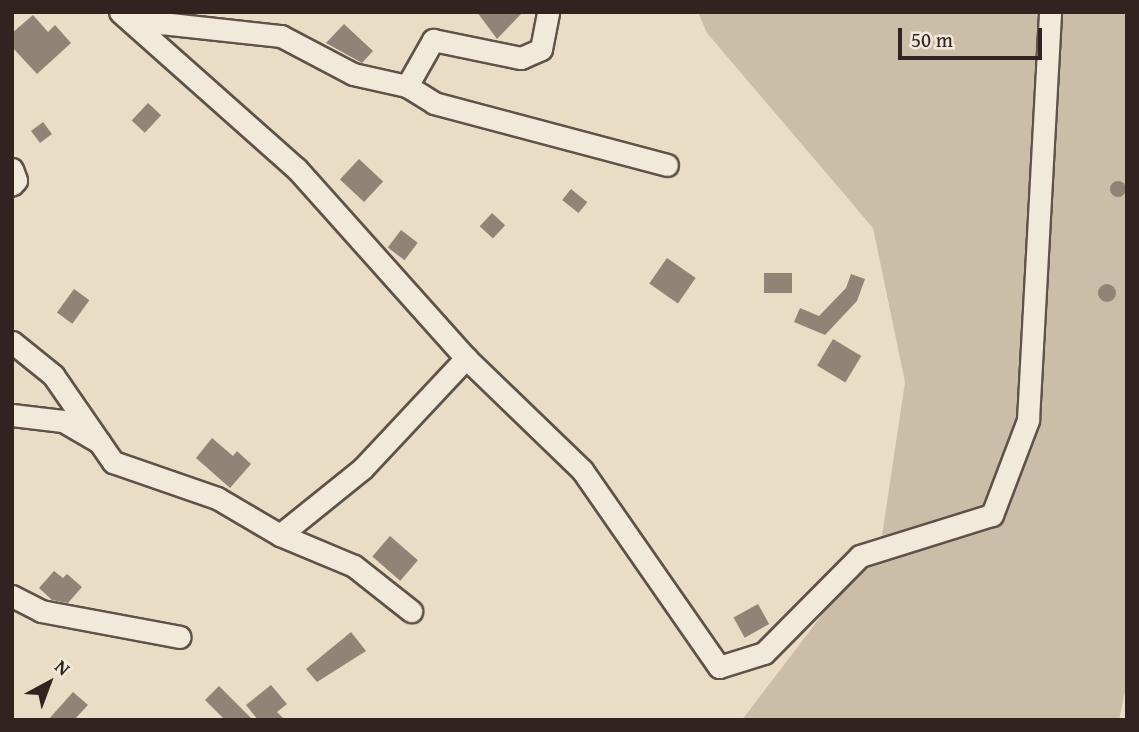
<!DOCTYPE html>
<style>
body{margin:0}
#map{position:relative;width:1139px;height:732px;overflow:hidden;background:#e9ddc5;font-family:"Gentium Book Plus",serif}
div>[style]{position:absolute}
.green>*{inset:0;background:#cabea9}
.building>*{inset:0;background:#918476;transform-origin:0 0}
.round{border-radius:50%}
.roads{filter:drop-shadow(2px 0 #5f5249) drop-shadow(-2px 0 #5f5249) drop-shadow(0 2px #5f5249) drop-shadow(0 -2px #5f5249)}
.street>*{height:21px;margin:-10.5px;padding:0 10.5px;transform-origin:10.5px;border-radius:10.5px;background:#f1e9d9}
span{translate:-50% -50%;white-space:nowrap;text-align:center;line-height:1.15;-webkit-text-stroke:7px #f1e9d9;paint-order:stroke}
.frame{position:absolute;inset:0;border:14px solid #312420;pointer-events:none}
.north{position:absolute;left:14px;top:648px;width:70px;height:70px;-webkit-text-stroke:5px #f1e9d9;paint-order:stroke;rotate:41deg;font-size:19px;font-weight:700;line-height:28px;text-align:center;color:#312420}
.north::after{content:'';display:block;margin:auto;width:24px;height:32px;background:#312420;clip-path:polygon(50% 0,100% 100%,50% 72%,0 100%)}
.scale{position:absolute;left:898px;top:28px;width:144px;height:32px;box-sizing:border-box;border:4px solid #312420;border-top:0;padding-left:9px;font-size:21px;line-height:24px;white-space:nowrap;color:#312420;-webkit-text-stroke:5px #f1e9d9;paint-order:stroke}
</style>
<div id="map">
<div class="green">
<i style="clip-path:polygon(698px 12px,1127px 12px,1127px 682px,1119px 720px,742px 720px,882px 536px,905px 382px,873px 228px,707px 33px)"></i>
</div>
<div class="building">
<i style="clip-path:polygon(477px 12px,523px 12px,497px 39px)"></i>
<i style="clip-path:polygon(33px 15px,48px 32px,55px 25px,71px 43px,37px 74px,12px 47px,12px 33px)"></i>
<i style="clip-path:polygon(344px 24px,373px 51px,362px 63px,326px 43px)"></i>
<i style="left:148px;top:103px;width:18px;height:24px;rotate:43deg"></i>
<i style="left:43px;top:122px;width:15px;height:15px;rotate:53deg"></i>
<i style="left:359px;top:159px;width:33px;height:28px;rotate:43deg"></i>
<i class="round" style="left:1110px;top:181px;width:16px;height:16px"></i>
<i style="left:571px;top:189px;width:21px;height:14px;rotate:39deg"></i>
<i style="left:492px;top:213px;width:18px;height:18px;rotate:43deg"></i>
<i style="left:401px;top:230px;width:21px;height:22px;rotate:37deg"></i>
<i style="left:667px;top:258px;width:35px;height:31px;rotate:35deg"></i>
<i style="left:764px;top:273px;width:28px;height:20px"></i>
<i style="clip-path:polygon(851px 274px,865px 279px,857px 301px,825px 335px,794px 322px,800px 308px,819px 316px,846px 288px)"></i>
<i class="round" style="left:1098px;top:284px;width:18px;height:18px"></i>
<i style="left:74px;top:289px;width:19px;height:29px;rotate:36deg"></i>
<i style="left:833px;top:339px;width:33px;height:31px;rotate:31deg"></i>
<i style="clip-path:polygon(212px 438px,233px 456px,237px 451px,251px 464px,230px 488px,196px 458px)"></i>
<i style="left:390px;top:536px;width:37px;height:27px;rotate:41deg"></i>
<i style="clip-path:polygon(54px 571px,63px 578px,67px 574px,82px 587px,68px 603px,52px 600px,39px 588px)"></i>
<i style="left:758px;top:604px;width:23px;height:28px;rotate:61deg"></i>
<i style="clip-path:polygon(351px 632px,366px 651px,317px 682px,306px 669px)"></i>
<i style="clip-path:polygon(271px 685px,287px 704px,277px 712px,285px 720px,258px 720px,246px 705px)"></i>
<i style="clip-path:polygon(219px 686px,253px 720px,225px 720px,205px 700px)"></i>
<i style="clip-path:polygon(73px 692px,88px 705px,74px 720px,48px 720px)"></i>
</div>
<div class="roads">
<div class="street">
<i style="left:120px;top:12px;width:237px;rotate:41.6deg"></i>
<i style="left:297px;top:169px;width:254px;rotate:48.2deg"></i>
<i style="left:466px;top:358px;width:161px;rotate:44deg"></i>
<i style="left:582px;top:470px;width:240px;rotate:55.2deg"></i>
<i style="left:719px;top:667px;width:47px;rotate:-17.3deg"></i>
<i style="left:764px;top:653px;width:136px;rotate:-45.3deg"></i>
<i style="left:860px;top:556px;width:138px;rotate:-17.3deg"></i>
<i style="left:992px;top:515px;width:102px;rotate:-69.2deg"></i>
<i style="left:1028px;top:420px;width:409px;rotate:-86.9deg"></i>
<i style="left:139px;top:12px;width:25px;rotate:27deg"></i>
<i style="left:161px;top:23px;width:121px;rotate:6.2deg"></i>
<i style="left:281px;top:36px;width:81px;rotate:27.8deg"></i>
<i style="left:353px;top:74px;width:55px;rotate:12.5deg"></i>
<i style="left:407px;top:86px;width:32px;rotate:32deg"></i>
<i style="left:434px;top:103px;width:241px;rotate:14.9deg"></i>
<i style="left:407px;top:86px;width:53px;rotate:-60.5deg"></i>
<i style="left:433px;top:40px;width:90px;rotate:11.6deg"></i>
<i style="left:521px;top:58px;width:22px;rotate:-24deg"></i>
<i style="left:541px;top:49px;width:38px;rotate:-79deg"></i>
<i style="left:12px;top:169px;width:12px;rotate:70deg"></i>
<i style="left:16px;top:180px;width:6px;rotate:129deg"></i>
<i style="left:12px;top:342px;width:53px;rotate:38.8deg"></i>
<i style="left:53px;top:375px;width:106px;rotate:55.4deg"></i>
<i style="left:113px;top:462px;width:110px;rotate:19.1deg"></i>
<i style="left:217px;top:498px;width:73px;rotate:30.4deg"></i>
<i style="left:280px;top:535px;width:80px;rotate:22.7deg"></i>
<i style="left:354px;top:566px;width:73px;rotate:38.3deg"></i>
<i style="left:12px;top:415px;width:51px;rotate:6.7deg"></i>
<i style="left:63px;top:421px;width:42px;rotate:30.3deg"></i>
<i style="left:280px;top:535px;width:107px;rotate:-38.9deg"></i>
<i style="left:363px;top:468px;width:151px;rotate:-46.9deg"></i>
<i style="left:12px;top:596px;width:33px;rotate:27deg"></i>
<i style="left:41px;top:611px;width:141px;rotate:10.6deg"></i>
</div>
</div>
<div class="frame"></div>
<div class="north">N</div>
<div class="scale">50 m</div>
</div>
